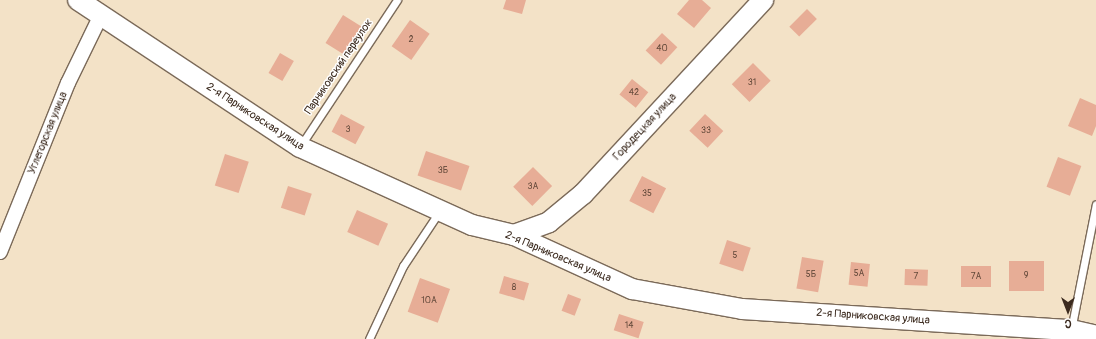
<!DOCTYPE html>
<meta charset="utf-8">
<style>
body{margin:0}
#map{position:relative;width:1096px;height:339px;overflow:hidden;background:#f3e2c7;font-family:Pangolin,sans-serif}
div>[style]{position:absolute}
.building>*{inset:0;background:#e7ad96;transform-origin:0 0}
.roads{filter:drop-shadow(1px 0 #7b6a59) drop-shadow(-1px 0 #7b6a59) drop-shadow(0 1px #7b6a59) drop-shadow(0 -1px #7b6a59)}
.lane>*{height:7px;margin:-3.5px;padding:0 3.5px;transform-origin:3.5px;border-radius:3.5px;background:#fff}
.street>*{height:14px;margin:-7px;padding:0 7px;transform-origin:7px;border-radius:7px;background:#fff}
.secondary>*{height:20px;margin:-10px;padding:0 10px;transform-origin:10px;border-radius:10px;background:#fff}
span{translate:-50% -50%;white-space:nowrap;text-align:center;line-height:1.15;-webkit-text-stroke:3px #fff;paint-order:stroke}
.number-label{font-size:9px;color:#664b3c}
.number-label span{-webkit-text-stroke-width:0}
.street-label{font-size:11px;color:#3b2a1e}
.north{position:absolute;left:1048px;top:291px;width:40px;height:40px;-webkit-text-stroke:3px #fff;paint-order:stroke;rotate:180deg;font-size:11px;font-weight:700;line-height:16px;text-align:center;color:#3b2a1e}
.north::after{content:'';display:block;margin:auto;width:14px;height:18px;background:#3b2a1e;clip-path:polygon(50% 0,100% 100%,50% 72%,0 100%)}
</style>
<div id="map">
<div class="building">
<i style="clip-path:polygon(506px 0,526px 0,522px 14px,503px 9px)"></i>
<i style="clip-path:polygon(689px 0,702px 0,711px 8px,694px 28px,677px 14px)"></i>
<i style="left:807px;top:9px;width:14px;height:25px;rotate:45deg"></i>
<i style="left:343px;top:15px;width:26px;height:33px;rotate:32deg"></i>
<i style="left:410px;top:20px;width:24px;height:32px;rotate:35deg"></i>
<i style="left:662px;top:33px;width:21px;height:24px;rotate:43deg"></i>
<i style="left:280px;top:53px;width:16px;height:23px;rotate:30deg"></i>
<i style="left:753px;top:63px;width:25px;height:30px;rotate:45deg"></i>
<i style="left:632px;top:79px;width:21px;height:20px;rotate:39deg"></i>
<i style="clip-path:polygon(1080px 98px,1096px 105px,1096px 126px,1092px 136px,1068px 126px)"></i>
<i style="left:341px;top:114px;width:27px;height:20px;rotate:28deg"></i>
<i style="left:705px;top:114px;width:25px;height:23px;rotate:43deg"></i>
<i style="left:426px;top:151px;width:46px;height:26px;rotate:19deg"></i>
<i style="left:225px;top:154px;width:25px;height:33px;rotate:18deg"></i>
<i style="left:1058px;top:157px;width:25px;height:32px;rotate:21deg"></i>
<i style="left:533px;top:167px;width:27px;height:28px;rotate:45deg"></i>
<i style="left:642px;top:176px;width:27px;height:28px;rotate:27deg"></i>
<i style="left:288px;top:186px;width:25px;height:23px;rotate:18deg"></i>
<i style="left:357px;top:210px;width:34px;height:24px;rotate:24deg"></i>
<i style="left:727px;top:240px;width:25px;height:25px;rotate:18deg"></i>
<i style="left:802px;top:257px;width:22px;height:32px;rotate:10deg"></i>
<i style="left:1009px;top:261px;width:35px;height:30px"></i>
<i style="left:851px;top:262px;width:19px;height:23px;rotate:6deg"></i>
<i style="left:961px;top:266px;width:30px;height:21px"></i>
<i style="left:905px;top:269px;width:23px;height:16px;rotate:2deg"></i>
<i style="left:504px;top:276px;width:26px;height:18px;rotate:16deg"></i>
<i style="left:420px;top:278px;width:32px;height:36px;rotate:20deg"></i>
<i style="left:568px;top:294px;width:14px;height:18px;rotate:21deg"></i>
<i style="left:619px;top:314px;width:26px;height:17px;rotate:18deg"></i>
</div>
<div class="roads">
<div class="lane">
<i style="left:301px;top:145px;width:174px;rotate:-56.5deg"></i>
<i style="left:1071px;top:330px;width:128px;rotate:-78.8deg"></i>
<i style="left:369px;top:339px;width:81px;rotate:-65deg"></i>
<i style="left:403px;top:266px;width:65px;rotate:-56.3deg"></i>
</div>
<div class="street">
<i style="left:0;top:252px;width:182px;rotate:-68.1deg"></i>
<i style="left:68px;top:83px;width:76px;rotate:-64.1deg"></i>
</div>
<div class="secondary">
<i style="left:78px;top:0;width:266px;rotate:33.5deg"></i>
<i style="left:300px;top:147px;width:189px;rotate:24.4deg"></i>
<i style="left:472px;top:225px;width:43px;rotate:13.4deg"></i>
<i style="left:514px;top:235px;width:130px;rotate:24.6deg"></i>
<i style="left:632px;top:289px;width:112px;rotate:10.3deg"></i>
<i style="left:742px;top:309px;width:330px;rotate:3.7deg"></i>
<i style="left:1071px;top:330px;width:26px;rotate:13deg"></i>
<i style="left:514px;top:235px;width:37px;rotate:-20deg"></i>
<i style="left:549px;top:222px;width:44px;rotate:-39.5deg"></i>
<i style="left:583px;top:194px;width:265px;rotate:-47.1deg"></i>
</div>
</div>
<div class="number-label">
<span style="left:411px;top:40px">2</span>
<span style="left:662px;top:49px">40</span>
<span style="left:752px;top:83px">31</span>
<span style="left:634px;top:93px">42</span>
<span style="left:348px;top:130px">3</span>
<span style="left:706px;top:131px">33</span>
<span style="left:443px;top:171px">3Б</span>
<span style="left:533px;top:187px">3А</span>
<span style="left:647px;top:194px">35</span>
<span style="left:735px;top:256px">5</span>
<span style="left:859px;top:274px">5А</span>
<span style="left:811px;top:275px">5Б</span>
<span style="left:1026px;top:276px">9</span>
<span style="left:916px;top:277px">7</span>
<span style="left:976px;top:277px">7А</span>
<span style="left:514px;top:288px">8</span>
<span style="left:429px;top:301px">10А</span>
<span style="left:629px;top:326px">14</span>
</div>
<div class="street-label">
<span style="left:339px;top:67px;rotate:-56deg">Парниковский переулок</span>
<span style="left:255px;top:117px;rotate:33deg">2-я Парниковская улица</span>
<span style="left:645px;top:127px;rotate:-47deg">Городецкая улица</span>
<span style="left:48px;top:133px;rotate:-68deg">Углегорская улица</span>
<span style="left:558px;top:257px;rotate:23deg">2-я Парниковская улица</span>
<span style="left:873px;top:317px;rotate:4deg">2-я Парниковская улица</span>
</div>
<div class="north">С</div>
</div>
